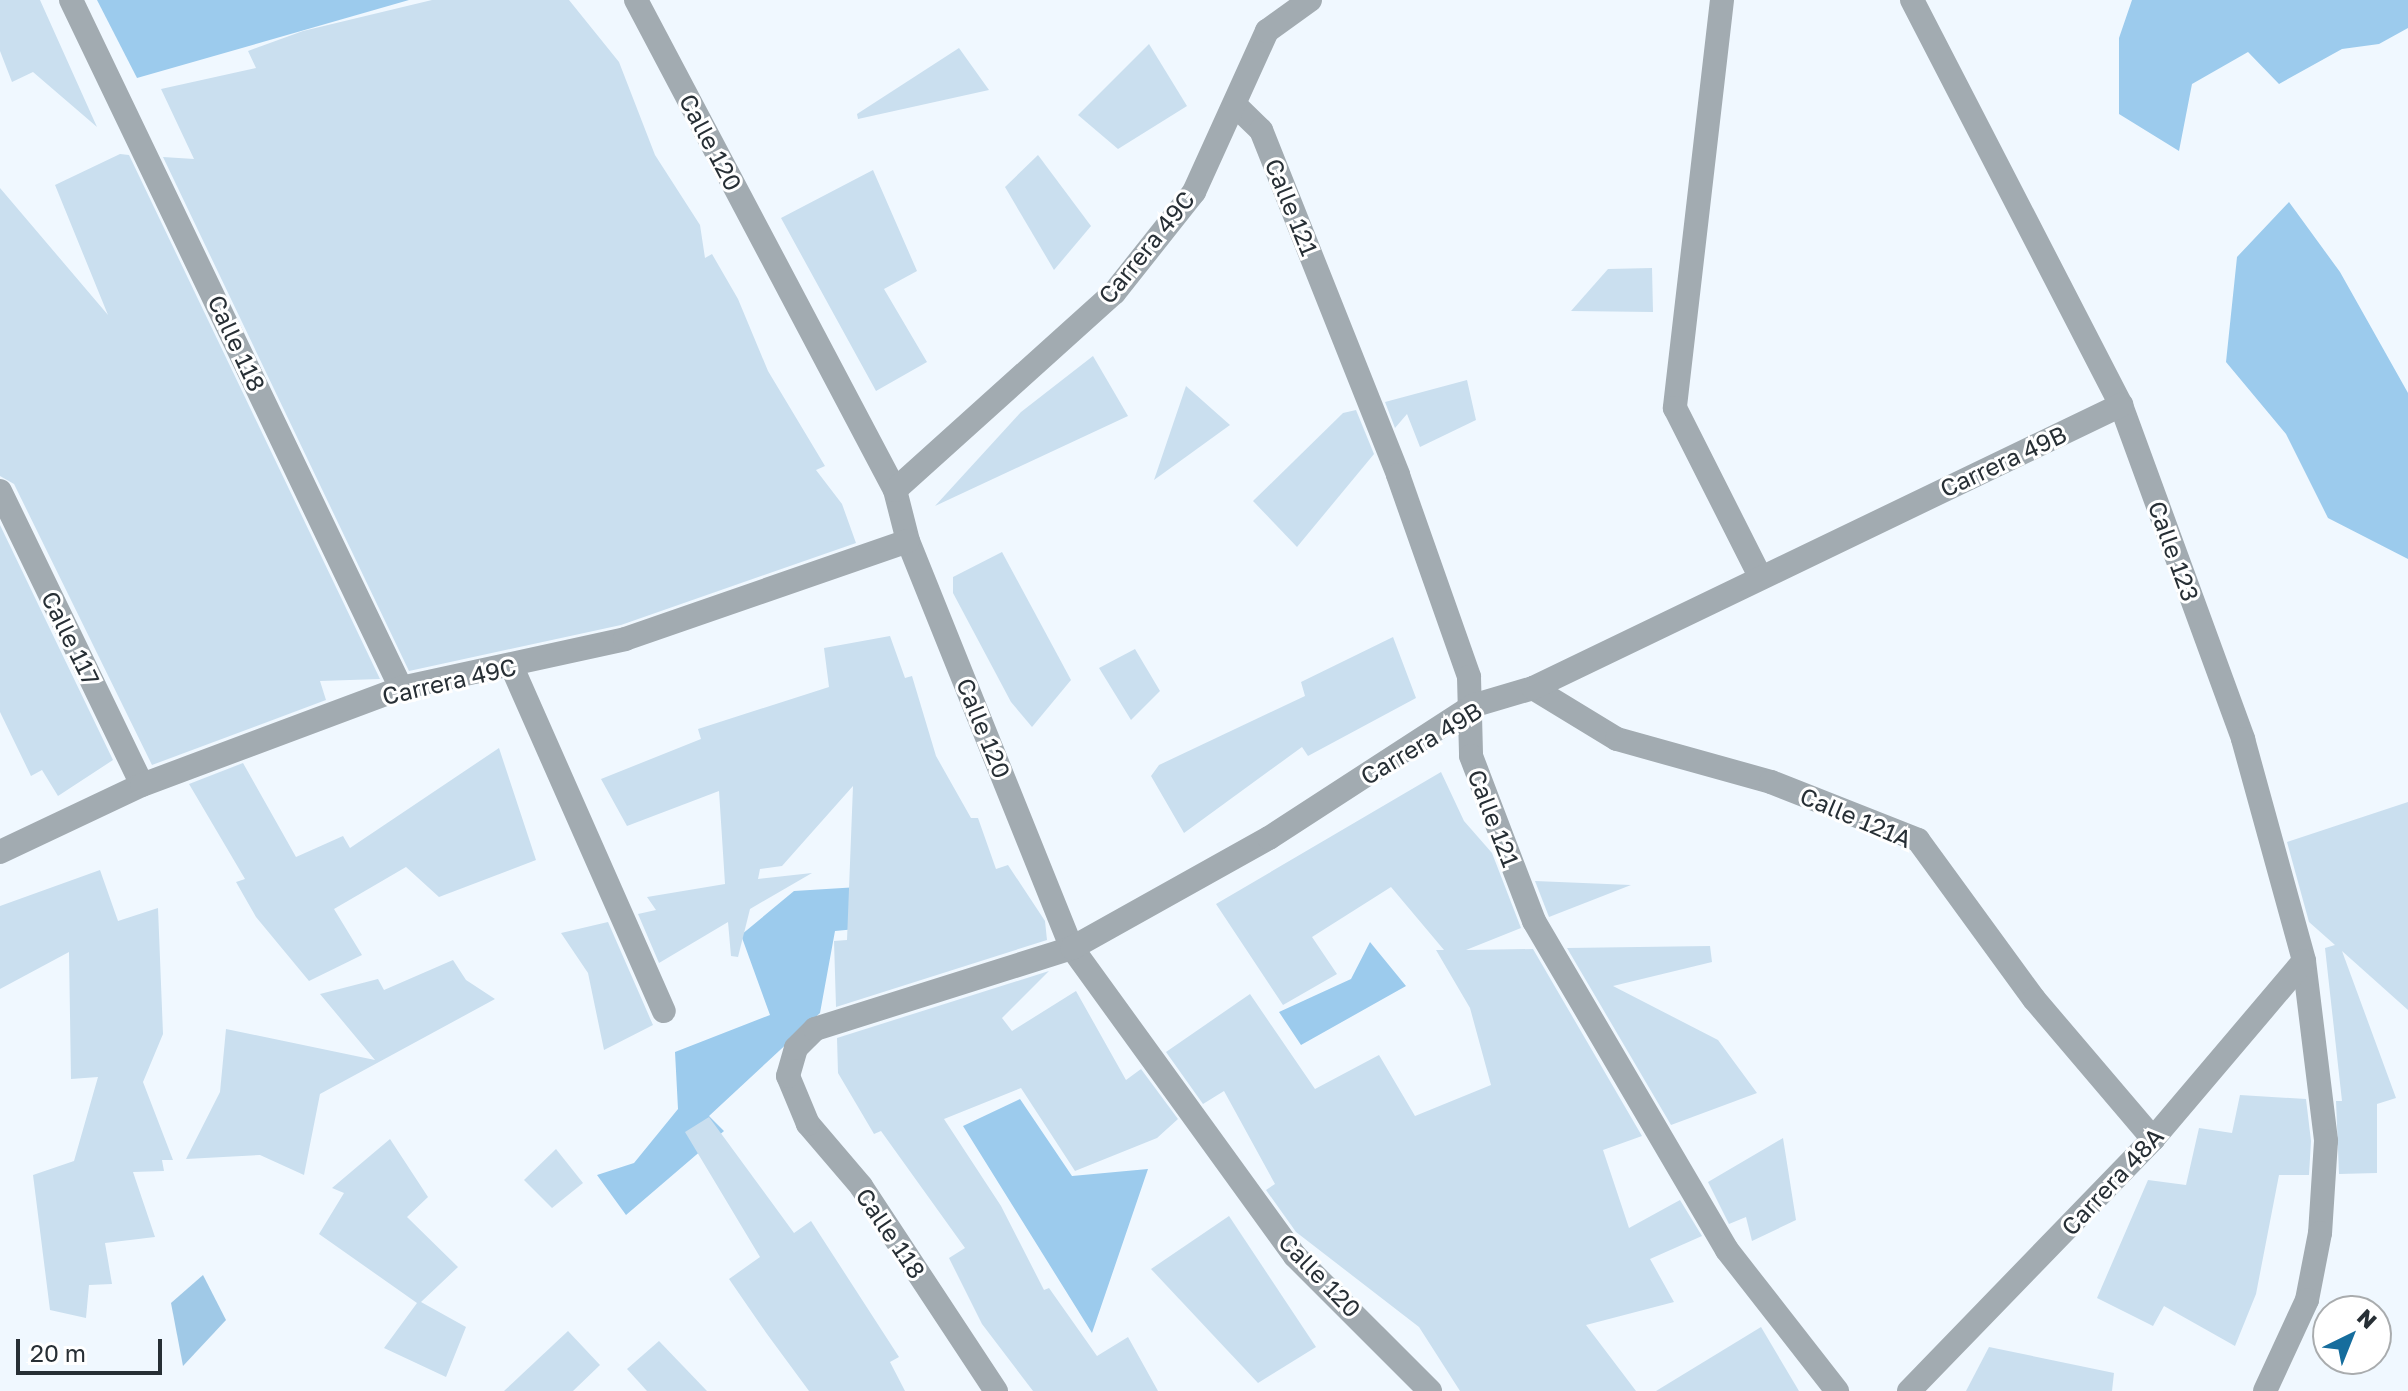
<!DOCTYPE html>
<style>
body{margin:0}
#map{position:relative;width:2408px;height:1391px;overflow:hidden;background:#f0f8ff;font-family:"Golos Text",sans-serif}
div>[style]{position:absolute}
.green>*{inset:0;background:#a0c9e7}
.forest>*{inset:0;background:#9ccbed}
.building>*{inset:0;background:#cadfef}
.minor>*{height:24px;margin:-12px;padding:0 12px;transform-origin:12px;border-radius:12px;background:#a2abb1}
span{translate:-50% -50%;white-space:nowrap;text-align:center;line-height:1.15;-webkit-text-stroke:6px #fff;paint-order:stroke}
.street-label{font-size:24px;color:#272f35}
.north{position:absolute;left:2312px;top:1295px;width:80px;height:80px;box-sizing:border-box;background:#fff;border:2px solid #a9acae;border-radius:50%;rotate:43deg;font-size:22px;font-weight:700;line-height:32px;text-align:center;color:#272f35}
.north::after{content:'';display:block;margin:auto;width:28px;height:36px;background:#166d9d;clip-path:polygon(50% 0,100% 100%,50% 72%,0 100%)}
.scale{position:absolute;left:16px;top:1339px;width:146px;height:36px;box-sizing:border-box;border:4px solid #272f35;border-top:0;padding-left:10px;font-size:24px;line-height:28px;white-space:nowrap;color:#272f35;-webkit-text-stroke:6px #fff;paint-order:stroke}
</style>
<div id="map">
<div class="green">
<i style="clip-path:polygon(203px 1275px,226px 1320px,183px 1366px,171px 1303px)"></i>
</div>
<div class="forest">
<i style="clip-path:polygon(97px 0,409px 0,137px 78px)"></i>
<i style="clip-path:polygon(2132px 0,2408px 0,2408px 28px,2379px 44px,2342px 49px,2279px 84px,2248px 52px,2192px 84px,2179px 151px,2119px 114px,2119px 38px)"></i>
<i style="clip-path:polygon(2289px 202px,2340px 272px,2408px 393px,2408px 559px,2328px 518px,2286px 434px,2226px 362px,2237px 257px)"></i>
<i style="clip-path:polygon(923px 883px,930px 922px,835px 931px,820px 1013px,709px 1116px,724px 1131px,626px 1215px,597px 1175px,634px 1163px,678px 1109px,675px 1052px,770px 1015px,741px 935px,794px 891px)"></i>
<i style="clip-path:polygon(1370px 942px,1406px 986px,1301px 1045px,1279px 1012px,1351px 979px)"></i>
<i style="clip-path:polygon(1020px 1099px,1072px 1176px,1148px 1169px,1092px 1333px,963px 1126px)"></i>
</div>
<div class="building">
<i style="clip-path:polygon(0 0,40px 0,97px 127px,33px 72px,12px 82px,0 51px)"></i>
<i style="clip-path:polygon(432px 0,569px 0,619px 62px,655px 155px,700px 225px,705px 258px,712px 254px,738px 299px,768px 371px,825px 466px,816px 470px,842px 504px,856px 543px,621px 625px,409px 671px,163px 157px,194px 159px,161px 89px,256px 68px,248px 51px,303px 31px)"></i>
<i style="clip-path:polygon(1149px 44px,1187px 106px,1118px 149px,1078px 115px)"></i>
<i style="clip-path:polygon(959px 48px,989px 90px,858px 119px,857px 114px)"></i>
<i style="clip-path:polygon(120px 154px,129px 155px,380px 679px,320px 681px,326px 700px,152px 765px,14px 484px,0 476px,0 188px,108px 315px,55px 185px)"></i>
<i style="clip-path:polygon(1038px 155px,1091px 226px,1054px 270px,1005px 187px)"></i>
<i style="clip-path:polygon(873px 170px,917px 271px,884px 289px,927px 362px,876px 391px,781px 218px)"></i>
<i style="clip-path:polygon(1652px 268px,1653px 312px,1571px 311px,1608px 269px)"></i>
<i style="clip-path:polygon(1093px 356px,1128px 416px,935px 506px,1021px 412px)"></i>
<i style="clip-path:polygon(1467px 380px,1476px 420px,1420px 447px,1407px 414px,1395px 428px,1385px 402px)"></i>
<i style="clip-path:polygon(1186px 386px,1230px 425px,1154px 480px)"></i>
<i style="clip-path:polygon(1356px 410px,1374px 454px,1297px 547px,1253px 501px,1343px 413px)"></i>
<i style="clip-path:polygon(0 525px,113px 760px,58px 796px,42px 770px,31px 776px,0 712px)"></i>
<i style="clip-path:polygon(1002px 552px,1071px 680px,1032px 727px,1011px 702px,953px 593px,953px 577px)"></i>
<i style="clip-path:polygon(890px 636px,905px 678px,912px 676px,936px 756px,971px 818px,978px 818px,996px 869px,1008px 865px,1045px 921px,1047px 940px,836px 1007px,834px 941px,847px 940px,853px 786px,782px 866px,760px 869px,758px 879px,812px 873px,750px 909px,738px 957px,731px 956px,728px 922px,659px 963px,638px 914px,656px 910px,647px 897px,725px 884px,719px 791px,627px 826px,601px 779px,701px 739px,698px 729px,829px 687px,824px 648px)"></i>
<i style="clip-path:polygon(1393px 637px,1416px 698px,1308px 756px,1302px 747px,1184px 833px,1151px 776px,1159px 765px,1305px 696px,1301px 682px)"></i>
<i style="clip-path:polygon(1135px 649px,1160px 691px,1131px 720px,1099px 668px)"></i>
<i style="clip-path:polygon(499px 748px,536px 860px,439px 897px,406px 867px,334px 909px,362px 955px,309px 981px,256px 917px,236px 882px,245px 879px,189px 784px,243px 763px,296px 857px,343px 836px,350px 848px)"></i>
<i style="clip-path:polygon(1441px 772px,1464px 821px,1492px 853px,1521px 928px,1466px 950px,1533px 949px,1642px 1136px,1603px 1150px,1629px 1228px,1680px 1200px,1702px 1236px,1650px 1259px,1674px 1302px,1586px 1325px,1636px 1391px,1460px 1391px,1419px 1327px,1296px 1232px,1266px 1190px,1275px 1184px,1224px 1091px,1203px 1104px,1166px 1052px,1250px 994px,1315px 1089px,1379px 1055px,1415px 1116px,1491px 1085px,1470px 1008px,1436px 950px,1444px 950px,1391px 887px,1312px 937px,1337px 974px,1283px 1005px,1216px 904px)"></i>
<i style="clip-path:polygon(2408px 802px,2408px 1010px,2342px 951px,2396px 1098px,2377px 1104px,2377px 1173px,2339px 1174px,2336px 1101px,2342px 1101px,2325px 948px,2335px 945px,2309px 922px,2287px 842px)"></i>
<i style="clip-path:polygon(100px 870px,118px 921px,158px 908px,163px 1034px,143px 1082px,173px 1160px,162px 1160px,164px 1171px,133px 1172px,155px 1237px,105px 1243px,112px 1284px,89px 1285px,86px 1318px,50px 1310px,33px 1175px,74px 1161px,98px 1077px,71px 1079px,69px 952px,0 989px,0 906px)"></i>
<i style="clip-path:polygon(1535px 881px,1631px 885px,1549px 917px)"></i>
<i style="clip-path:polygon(608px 922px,653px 1025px,604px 1050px,588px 973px,561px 933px)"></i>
<i style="clip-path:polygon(1710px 946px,1712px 962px,1613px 986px,1718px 1040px,1757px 1093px,1671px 1125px,1567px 948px)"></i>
<i style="clip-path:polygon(453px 960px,466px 980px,495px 999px,320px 1094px,304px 1175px,260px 1155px,186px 1159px,220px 1092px,226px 1029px,375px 1060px,320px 994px,378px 979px,384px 990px)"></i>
<i style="clip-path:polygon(1049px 971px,1002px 1018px,1012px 1031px,1076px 991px,1126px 1080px,1141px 1069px,1178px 1119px,1157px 1138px,1075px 1171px,1021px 1088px,944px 1119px,1001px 1206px,1044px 1290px,1049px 1288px,1097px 1356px,1128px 1337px,1158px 1391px,1033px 1391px,982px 1324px,949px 1258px,965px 1248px,881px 1131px,874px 1134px,838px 1073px,837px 1038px)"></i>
<i style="clip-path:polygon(2240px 1095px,2306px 1099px,2311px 1141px,2309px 1175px,2279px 1175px,2256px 1294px,2235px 1346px,2164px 1306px,2153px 1326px,2097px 1298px,2148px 1180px,2186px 1185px,2199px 1128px,2232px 1133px)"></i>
<i style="clip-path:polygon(709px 1117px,794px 1233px,811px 1221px,899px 1357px,890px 1362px,905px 1391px,809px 1391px,767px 1334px,729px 1279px,760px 1257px,685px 1132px)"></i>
<i style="clip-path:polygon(1783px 1138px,1796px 1220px,1752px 1241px,1746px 1217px,1729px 1224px,1708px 1182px)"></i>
<i style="clip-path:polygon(390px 1139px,428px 1197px,407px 1217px,458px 1267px,421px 1302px,466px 1327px,446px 1377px,384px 1348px,417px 1303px,319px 1234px,344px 1193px,332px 1188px)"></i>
<i style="clip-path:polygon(556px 1149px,583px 1183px,552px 1208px,524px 1180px)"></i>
<i style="clip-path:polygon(1229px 1216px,1316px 1347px,1258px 1383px,1151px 1269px)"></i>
<i style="clip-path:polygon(1761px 1327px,1799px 1391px,1656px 1391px)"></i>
<i style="clip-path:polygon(568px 1331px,600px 1365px,573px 1391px,504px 1391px)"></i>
<i style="clip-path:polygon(659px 1341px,707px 1391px,647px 1391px,627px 1369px)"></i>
<i style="clip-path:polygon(1989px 1347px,2114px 1373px,2112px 1391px,1966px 1391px)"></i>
</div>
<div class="minor">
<i style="left:71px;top:0;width:763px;rotate:64.38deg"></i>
<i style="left:636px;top:0;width:554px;rotate:62.14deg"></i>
<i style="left:895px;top:490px;width:53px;rotate:75.7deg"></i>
<i style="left:908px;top:541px;width:439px;rotate:68.1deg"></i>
<i style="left:1072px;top:948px;width:380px;rotate:54.1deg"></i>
<i style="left:1295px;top:1256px;width:191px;rotate:45deg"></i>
<i style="left:1722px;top:0;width:411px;rotate:96.6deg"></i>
<i style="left:1675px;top:408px;width:188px;rotate:63.2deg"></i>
<i style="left:1912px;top:0;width:456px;rotate:62.7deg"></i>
<i style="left:2121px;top:405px;width:356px;rotate:69.9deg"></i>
<i style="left:2243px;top:739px;width:230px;rotate:74.6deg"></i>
<i style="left:2304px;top:961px;width:181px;rotate:83deg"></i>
<i style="left:2326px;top:1141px;width:92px;rotate:93.7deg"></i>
<i style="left:2320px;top:1233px;width:68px;rotate:101deg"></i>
<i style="left:2307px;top:1300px;width:100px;rotate:114.8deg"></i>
<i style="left:1235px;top:105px;width:36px;rotate:44deg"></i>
<i style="left:1261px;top:130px;width:371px;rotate:68.3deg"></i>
<i style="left:1398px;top:475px;width:214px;rotate:70.6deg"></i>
<i style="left:1469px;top:677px;width:79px;rotate:88.5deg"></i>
<i style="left:1471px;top:756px;width:177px;rotate:69.1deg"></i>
<i style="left:1534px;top:921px;width:381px;rotate:59.6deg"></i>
<i style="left:1727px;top:1250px;width:179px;rotate:52deg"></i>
<i style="left:895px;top:490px;width:295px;rotate:-42deg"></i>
<i style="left:1114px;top:293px;width:129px;rotate:-51.6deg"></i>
<i style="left:1194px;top:192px;width:177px;rotate:-65.6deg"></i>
<i style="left:1267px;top:31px;width:53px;rotate:-35.8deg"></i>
<i style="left:0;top:491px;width:326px;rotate:64.2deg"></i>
<i style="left:512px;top:667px;width:376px;rotate:66.2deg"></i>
<i style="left:1533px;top:688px;width:98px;rotate:31.3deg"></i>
<i style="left:1617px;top:739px;width:160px;rotate:15.6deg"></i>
<i style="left:1771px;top:782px;width:158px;rotate:21.5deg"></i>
<i style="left:1918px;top:840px;width:197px;rotate:53.9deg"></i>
<i style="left:2034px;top:999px;width:184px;rotate:49.6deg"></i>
<i style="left:0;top:852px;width:157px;rotate:-25.3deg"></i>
<i style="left:142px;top:785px;width:277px;rotate:-20.5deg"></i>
<i style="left:401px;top:688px;width:229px;rotate:-12.3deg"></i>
<i style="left:625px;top:639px;width:299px;rotate:-19.1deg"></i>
<i style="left:996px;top:1391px;width:245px;rotate:-123.4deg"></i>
<i style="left:861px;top:1186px;width:82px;rotate:-130.5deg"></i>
<i style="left:808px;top:1124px;width:52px;rotate:-112.6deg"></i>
<i style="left:788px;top:1076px;width:29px;rotate:-74deg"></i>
<i style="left:796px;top:1048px;width:27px;rotate:-45deg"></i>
<i style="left:815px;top:1029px;width:269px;rotate:-17.5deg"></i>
<i style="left:1072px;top:948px;width:226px;rotate:-29.2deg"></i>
<i style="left:1269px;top:838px;width:242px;rotate:-33deg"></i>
<i style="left:1472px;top:706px;width:64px;rotate:-16.4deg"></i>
<i style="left:1533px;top:688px;width:653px;rotate:-25.7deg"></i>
<i style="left:1909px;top:1391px;width:351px;rotate:-45.9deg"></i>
<i style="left:2153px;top:1139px;width:233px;rotate:-49.7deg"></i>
</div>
<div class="street-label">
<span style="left:711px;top:142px;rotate:62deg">Calle 120</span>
<span style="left:1292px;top:207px;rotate:68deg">Calle 121</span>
<span style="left:1146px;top:247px;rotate:-51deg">Carrera 49C</span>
<span style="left:237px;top:343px;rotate:65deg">Calle 118</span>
<span style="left:2003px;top:461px;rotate:-25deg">Carrera 49B</span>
<span style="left:2174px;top:551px;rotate:70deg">Calle 123</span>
<span style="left:71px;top:638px;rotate:64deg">Calle 117</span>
<span style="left:449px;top:681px;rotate:-13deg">Carrera 49C</span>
<span style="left:984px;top:728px;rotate:68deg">Calle 120</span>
<span style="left:1421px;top:743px;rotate:-31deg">Carrera 49B</span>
<span style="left:1856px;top:817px;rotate:23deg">Calle 121A</span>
<span style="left:1494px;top:818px;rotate:69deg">Calle 121</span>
<span style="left:2112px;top:1181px;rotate:-47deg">Carrera 48A</span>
<span style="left:891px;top:1233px;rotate:56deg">Calle 118</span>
<span style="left:1320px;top:1275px;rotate:46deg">Calle 120</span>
</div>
<div class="north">N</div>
<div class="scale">20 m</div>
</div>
